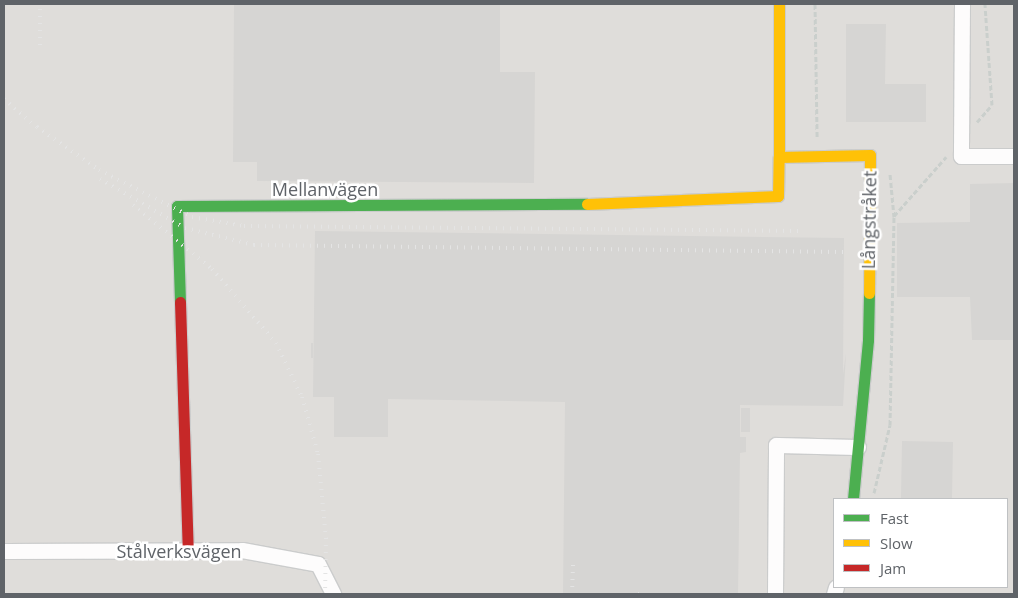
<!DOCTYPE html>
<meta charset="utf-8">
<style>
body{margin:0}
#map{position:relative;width:1018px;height:598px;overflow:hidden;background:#efeeea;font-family:"Open Sans",sans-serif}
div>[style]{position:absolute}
.industrial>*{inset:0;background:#dfddda}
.building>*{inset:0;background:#d6d5d3;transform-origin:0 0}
.path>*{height:3px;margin-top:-1.5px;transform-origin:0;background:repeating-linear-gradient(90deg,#cacfcc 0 5px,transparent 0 7.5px)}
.roads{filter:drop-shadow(1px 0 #cbcccc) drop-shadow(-1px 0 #cbcccc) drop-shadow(0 1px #cbcccc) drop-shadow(0 -1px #cbcccc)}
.street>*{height:15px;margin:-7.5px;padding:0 7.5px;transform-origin:7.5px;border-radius:7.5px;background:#fdfcfc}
.fast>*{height:11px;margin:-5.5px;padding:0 5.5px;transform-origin:5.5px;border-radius:5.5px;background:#4caf50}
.slow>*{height:11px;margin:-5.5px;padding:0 5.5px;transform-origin:5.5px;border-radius:5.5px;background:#ffc107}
.jam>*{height:11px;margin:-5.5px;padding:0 5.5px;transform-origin:5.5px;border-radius:5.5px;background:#c62828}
.rail>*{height:4px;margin-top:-2px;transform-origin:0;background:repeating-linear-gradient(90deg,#e4e4e4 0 1px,transparent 0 7px)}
span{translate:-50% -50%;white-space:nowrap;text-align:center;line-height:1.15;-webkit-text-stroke:5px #fff;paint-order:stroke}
.street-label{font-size:18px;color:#5f6368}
.frame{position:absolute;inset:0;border:5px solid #5f6368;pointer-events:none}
.legend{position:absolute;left:833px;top:498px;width:175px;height:90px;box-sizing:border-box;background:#fff;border:1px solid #bfc1c3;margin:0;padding:6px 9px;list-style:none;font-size:15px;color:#5f6368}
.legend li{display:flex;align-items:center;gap:10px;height:25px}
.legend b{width:25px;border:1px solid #bfc1c3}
</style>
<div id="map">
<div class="industrial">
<i style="clip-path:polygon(evenodd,4px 4px,1014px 4px,1014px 594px,4px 594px,4px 4px,834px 499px,1007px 499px,1007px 587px,834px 587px,834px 499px)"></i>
</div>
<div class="building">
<i style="clip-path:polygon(234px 4px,500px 4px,500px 72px,535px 72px,534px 183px,257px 181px,257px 162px,233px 162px)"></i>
<i style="clip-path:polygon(846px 24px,886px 24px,885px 84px,926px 84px,926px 122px,846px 122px)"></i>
<i style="clip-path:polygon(1014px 183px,1014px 340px,972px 340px,970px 297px,897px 297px,897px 223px,970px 222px,970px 184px)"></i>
<i style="clip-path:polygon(315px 231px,844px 238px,843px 374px,846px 353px,843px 406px,740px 405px,740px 437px,746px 437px,746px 452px,740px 453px,738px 594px,563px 594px,565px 402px,388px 399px,388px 437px,334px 437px,334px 397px,313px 397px)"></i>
<i style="left:311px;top:343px;width:2px;height:15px"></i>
<i style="left:741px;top:408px;width:9px;height:24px"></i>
<i style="left:902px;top:441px;width:51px;height:58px;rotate:1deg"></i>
</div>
<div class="path">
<i style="left:815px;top:4px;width:134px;rotate:89.1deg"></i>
<i style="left:977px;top:122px;width:23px;rotate:-49deg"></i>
<i style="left:992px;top:105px;width:101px;rotate:-94deg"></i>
<i style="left:894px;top:216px;width:79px;rotate:-48.6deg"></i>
<i style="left:874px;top:493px;width:70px;rotate:-76.8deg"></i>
<i style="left:890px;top:425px;width:208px;rotate:-88.9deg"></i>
<i style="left:894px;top:217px;width:43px;rotate:-95.3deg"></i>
</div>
<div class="roads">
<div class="street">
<i style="left:962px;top:4px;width:152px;rotate:90.4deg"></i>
<i style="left:961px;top:156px;width:53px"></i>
<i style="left:4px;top:551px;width:238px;rotate:-0.2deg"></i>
<i style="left:242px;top:550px;width:77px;rotate:10.4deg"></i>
<i style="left:318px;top:564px;width:34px;rotate:63deg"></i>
<i style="left:775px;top:594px;width:149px;rotate:-89.6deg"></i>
<i style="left:776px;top:445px;width:82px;rotate:1.4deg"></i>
<i style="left:834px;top:594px;width:7px;rotate:-74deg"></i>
</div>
<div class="fast">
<i style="left:180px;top:302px;width:96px;rotate:-91.8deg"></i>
<i style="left:177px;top:206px;width:410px;rotate:-0.3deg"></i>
<i style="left:853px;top:499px;width:160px;rotate:-84.6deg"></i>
<i style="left:868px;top:340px;width:47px;rotate:-88.8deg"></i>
</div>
<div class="slow">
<i style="left:779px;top:4px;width:153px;rotate:90deg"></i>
<i style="left:779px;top:157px;width:91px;rotate:-1.3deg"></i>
<i style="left:870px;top:155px;width:138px;rotate:90.4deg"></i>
<i style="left:587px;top:204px;width:191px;rotate:-2.4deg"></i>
<i style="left:778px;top:196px;width:39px;rotate:-89deg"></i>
</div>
<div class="jam">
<i style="left:180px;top:302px;width:248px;rotate:88.2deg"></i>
</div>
</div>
<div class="rail">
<i style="left:40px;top:45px;width:41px;rotate:-90deg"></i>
<i style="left:4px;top:99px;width:49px;rotate:40.9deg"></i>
<i style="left:37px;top:127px;width:75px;rotate:34.7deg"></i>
<i style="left:99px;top:170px;width:104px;rotate:26.8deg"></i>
<i style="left:192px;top:217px;width:53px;rotate:9.8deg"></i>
<i style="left:244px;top:226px;width:560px;rotate:0.51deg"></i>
<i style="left:100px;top:179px;width:98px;rotate:30deg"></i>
<i style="left:185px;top:228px;width:71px;rotate:13.8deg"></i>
<i style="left:254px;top:245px;width:590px;rotate:0.68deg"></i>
<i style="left:133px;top:205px;width:102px;rotate:39deg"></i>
<i style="left:212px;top:269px;width:98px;rotate:49.1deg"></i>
<i style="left:276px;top:343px;width:60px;rotate:64.3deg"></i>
<i style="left:302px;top:397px;width:59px;rotate:74.3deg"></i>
<i style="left:318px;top:454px;width:84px;rotate:84.6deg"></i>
<i style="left:326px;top:538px;width:56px;rotate:91deg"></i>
<i style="left:572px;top:594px;width:32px;rotate:-88deg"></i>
<i style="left:616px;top:594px;width:1px;rotate:-90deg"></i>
<i style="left:638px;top:594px;width:1px"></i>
</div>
<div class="street-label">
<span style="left:325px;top:189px">Mellanvägen</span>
<span style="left:869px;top:220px;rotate:-89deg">Långstråket</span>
<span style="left:179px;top:551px">Stålverksvägen</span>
</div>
<div class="frame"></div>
<ul class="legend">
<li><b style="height:6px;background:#4caf50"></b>Fast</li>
<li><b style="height:6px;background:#ffc107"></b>Slow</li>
<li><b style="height:6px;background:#c62828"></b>Jam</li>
</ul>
</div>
